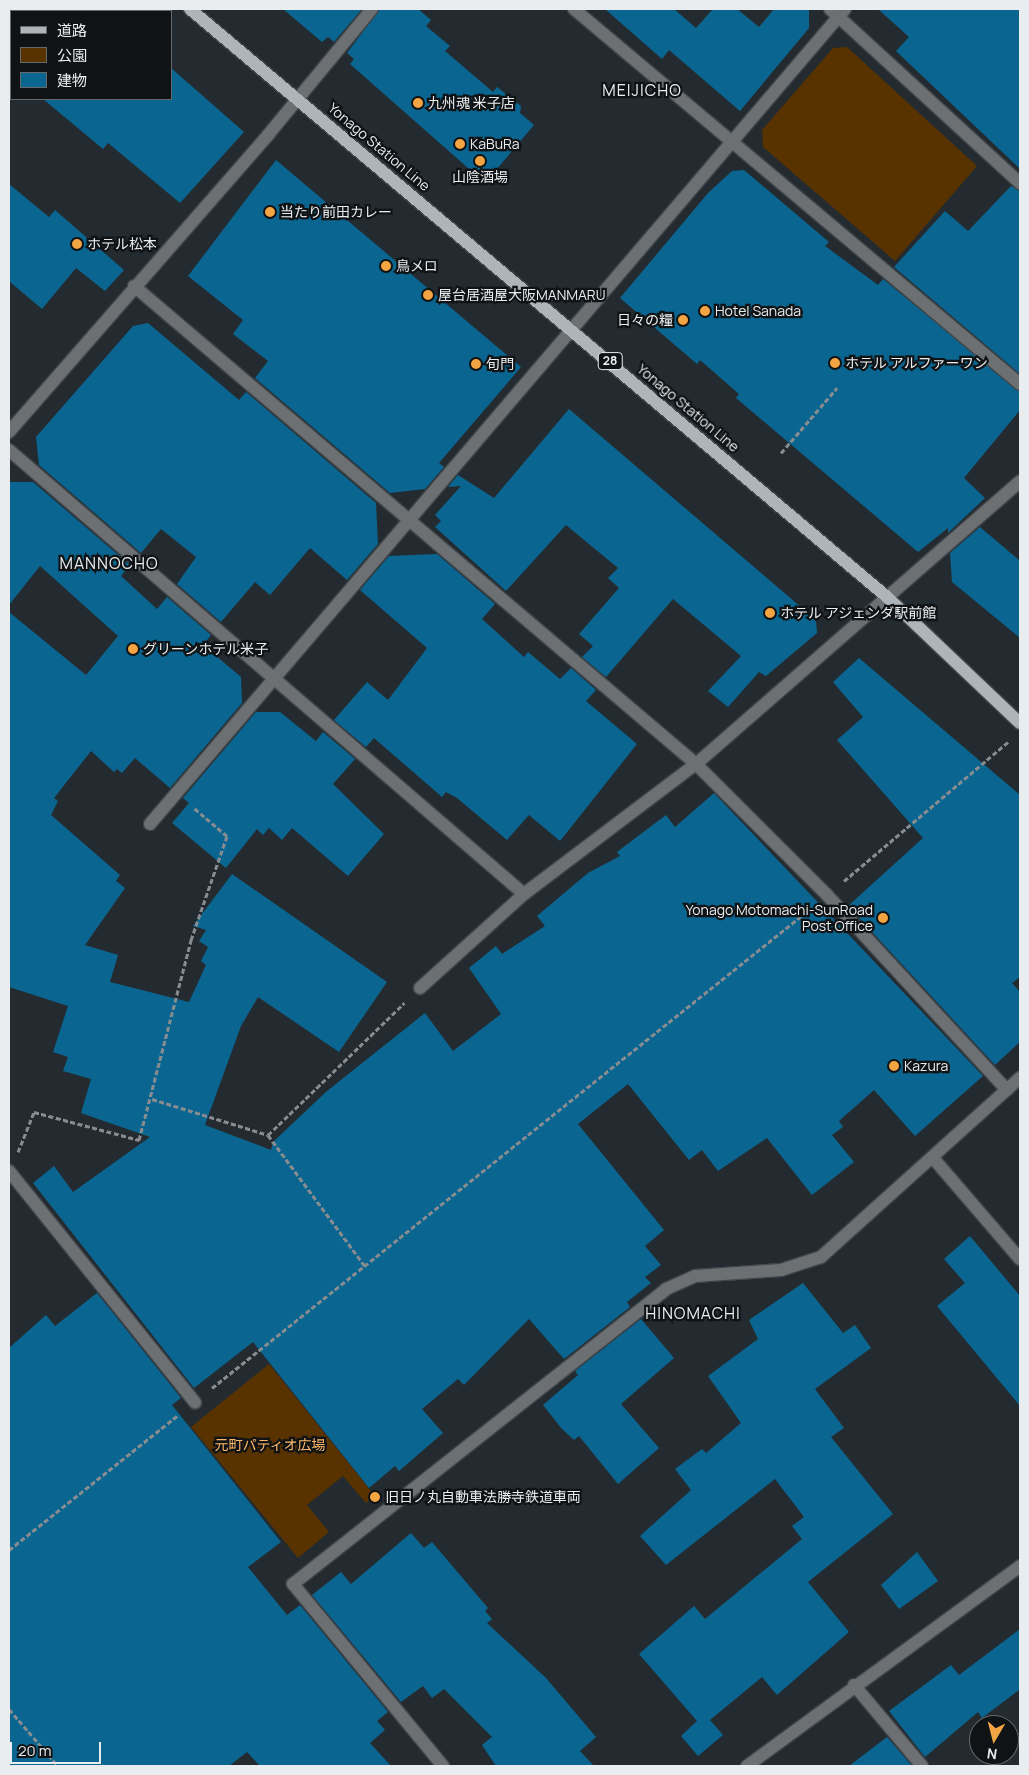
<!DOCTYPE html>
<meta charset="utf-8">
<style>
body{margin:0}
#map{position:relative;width:1029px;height:1775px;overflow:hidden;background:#242b30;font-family:Manrope,"Noto Sans JP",sans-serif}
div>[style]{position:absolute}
.green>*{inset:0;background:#583300}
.building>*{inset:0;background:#0a6690}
.path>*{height:3px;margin-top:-1.5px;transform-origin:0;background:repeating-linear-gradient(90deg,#878c90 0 5px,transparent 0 7.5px)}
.roads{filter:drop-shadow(1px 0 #40464b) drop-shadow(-1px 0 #40464b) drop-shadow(0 1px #40464b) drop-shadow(0 -1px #40464b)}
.minor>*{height:12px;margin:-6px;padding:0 6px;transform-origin:6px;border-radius:6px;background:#6c7072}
.major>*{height:12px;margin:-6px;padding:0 6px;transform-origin:6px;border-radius:6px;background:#aeb5ba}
.dots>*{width:14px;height:14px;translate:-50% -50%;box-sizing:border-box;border:2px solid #101315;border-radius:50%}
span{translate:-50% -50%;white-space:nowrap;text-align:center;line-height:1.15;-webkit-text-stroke:4.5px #101315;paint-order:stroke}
.shield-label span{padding:1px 4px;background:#101315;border:1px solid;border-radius:4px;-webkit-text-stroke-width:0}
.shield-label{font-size:12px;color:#e9edf0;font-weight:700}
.poi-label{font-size:14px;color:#e9edf0}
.left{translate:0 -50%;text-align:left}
.right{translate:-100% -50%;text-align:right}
.street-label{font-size:14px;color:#e9edf0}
.park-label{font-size:14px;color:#ffb96b}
.quarter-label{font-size:16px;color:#e9edf0;letter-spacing:1px}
.frame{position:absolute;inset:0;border:10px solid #e9edf0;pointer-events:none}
.legend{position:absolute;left:10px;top:10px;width:162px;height:90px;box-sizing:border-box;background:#101315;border:1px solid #676a6d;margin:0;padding:6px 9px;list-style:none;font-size:15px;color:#e9edf0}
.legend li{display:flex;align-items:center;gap:10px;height:25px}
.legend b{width:25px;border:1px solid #676a6d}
.north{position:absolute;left:969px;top:1715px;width:50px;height:50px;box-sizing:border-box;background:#101315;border:1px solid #676a6d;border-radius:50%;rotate:188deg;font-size:14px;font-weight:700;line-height:20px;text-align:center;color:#e9edf0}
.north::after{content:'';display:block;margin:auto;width:18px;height:22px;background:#f3a443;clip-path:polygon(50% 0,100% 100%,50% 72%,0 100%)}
.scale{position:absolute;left:10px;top:1742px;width:91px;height:22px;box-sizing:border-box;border:2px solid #e9edf0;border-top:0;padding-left:6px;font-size:15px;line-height:18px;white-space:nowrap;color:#e9edf0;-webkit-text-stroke:4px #101315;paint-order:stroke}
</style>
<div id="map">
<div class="green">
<i style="clip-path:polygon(847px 47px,977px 166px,895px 261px,763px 147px,762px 130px,833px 48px)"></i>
<i style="clip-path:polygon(269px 1364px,375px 1496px,366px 1503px,343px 1476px,307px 1505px,329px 1532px,298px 1558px,191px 1427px)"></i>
</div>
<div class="building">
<i style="clip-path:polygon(283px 9px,362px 9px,334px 42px,328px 37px,322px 42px)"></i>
<i style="clip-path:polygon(380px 9px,418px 9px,431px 20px,426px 26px,450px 46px,445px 51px,493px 92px,497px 87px,521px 106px,520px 113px,534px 125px,485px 183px,350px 64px,354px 59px,347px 53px)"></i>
<i style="clip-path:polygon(605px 9px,674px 9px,696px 28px,713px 9px,737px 9px,759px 27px,774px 9px,809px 9px,809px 28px,740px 111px,669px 50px,662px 59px)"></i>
<i style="clip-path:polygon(878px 9px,1020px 9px,1020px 169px,896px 51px,909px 37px)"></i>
<i style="clip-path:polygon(171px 68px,244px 132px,180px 203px,108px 143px,103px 149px,43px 99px,171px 99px)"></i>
<i style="clip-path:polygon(276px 160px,521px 367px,439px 463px,444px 467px,425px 489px,390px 493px,255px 378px,268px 361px,233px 334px,243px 320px,188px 276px)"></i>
<i style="clip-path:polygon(744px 170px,829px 242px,825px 246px,878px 285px,883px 279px,1020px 392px,1020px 410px,964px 478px,985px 498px,948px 533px,948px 528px,918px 552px,736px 398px,739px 394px,700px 360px,697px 364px,620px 298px,708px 193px,732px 171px)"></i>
<i style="clip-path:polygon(9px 184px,49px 217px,55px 210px,124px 270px,105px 291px,76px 268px,42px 309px,9px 281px)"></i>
<i style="clip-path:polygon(1011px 186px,1020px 191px,1020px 374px,894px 267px,945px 211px,968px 231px)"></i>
<i style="clip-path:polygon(148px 323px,239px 400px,246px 392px,376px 503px,378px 544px,347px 580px,310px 548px,270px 595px,255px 582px,221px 622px,177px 584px,196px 557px,161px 529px,141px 553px,39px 465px,36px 437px,133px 326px)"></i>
<i style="clip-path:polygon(569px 409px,816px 620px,817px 633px,766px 676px,759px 672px,728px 707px,708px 691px,741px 656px,673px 599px,606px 677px,582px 657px,593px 646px,579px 634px,619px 588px,608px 578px,618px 568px,566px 525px,506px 591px,435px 527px,441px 521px,435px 515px,461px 486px,448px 487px,458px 475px,494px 498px)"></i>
<i style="clip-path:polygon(9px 482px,33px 482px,130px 565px,121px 576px,157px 609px,167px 597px,211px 635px,203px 645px,241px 677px,242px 703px,170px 788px,135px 758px,122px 773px,117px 769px,114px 772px,91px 751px,54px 798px,58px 801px,51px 815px,120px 875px,116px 881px,125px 888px,85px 945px,118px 955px,110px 982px,189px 1002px,206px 965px,201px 961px,208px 947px,199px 941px,206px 930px,193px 926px,232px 874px,387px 982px,339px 1052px,258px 997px,241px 1026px,205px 1125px,271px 1150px,273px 1142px,327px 1091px,425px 1013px,453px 1051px,501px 1014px,469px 968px,496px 946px,502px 954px,545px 926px,537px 916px,588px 873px,620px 856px,617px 852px,666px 815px,675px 827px,714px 793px,983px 1076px,915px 1136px,874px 1090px,839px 1121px,843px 1127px,832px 1135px,854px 1162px,812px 1195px,767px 1138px,718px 1171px,702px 1150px,689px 1160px,628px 1084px,578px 1124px,664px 1230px,645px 1246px,661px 1265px,645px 1277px,651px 1283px,627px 1302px,630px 1307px,564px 1359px,529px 1319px,464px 1385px,458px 1379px,422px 1409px,443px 1433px,399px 1471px,395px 1466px,369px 1488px,253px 1342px,194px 1388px,33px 1183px,54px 1166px,73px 1192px,150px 1137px,81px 1113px,91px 1079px,63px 1071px,68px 1057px,53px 1052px,68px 1006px,9px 987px,9px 612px,86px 675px,118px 636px,40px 566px,9px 605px)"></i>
<i style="clip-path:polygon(980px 527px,1020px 561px,1020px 638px,952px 582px,950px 553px)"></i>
<i style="clip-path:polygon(437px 554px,495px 604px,482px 619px,524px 657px,528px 652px,560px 679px,571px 668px,596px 690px,586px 701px,637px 744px,560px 841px,529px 815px,507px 840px,457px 798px,446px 792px,442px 797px,374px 738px,366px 747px,334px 720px,367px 682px,388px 700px,427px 648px,360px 590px,389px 556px)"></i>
<i style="clip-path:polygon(859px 658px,1020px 795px,1020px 977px,1012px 983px,1020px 992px,1020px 1042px,995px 1065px,848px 906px,923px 838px,837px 740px,863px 717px,833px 682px)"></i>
<i style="clip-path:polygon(256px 712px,280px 712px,316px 741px,323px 732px,355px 759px,333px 784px,384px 834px,348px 876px,292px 828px,282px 840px,269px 828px,263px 835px,257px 829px,226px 868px,172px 823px,189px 803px,183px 798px)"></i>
<i style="clip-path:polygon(970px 1236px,1020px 1296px,1020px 1406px,937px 1306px,965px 1283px,944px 1259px)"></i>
<i style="clip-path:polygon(803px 1283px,843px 1333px,855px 1325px,871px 1348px,815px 1389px,844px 1428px,831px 1437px,893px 1514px,808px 1582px,849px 1632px,777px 1695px,762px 1677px,710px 1720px,723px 1735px,698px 1756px,681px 1736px,697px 1721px,639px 1654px,694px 1606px,705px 1619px,802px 1539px,792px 1526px,804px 1517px,775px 1479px,666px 1565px,640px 1536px,691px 1490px,675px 1469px,702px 1449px,706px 1453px,741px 1423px,708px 1376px,758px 1339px,749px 1320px)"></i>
<i style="clip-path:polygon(97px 1293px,181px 1398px,172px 1405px,281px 1542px,248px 1567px,287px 1615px,300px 1605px,388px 1712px,377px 1721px,385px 1730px,370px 1743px,391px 1766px,260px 1766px,247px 1752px,229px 1766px,9px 1766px,9px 1348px,46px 1315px,55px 1326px)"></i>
<i style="clip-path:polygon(641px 1319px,674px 1358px,621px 1404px,659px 1448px,618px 1484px,579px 1436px,574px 1440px,562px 1429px,543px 1405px,578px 1375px,575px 1371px)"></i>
<i style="clip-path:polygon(411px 1533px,424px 1548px,432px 1542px,488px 1608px,485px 1611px,492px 1619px,487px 1623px,546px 1678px,596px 1737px,580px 1751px,594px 1766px,496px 1766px,482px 1745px,492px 1737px,444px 1689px,432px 1698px,423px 1686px,401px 1702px,312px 1595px,341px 1572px,351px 1584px)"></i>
<i style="clip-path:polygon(917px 1552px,938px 1581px,899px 1609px,881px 1585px)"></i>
<i style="clip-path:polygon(1020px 1629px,1019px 1690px,982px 1718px,978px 1712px,925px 1757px,889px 1711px,951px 1665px,959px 1675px)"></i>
<i style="clip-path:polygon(887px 1737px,912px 1766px,849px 1766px)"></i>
</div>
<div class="path">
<i style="left:781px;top:453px;width:86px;rotate:-49.3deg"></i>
<i style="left:844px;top:881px;width:216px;rotate:-40.3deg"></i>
<i style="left:152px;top:1099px;width:121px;rotate:17.2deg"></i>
<i style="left:268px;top:1135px;width:163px;rotate:53.5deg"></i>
<i style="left:268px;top:1135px;width:190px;rotate:-44.1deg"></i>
<i style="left:18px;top:1152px;width:43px;rotate:-68.2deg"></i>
<i style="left:34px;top:1112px;width:109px;rotate:14.9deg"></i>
<i style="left:139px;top:1140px;width:207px;rotate:-75.4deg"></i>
<i style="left:191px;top:940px;width:110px;rotate:-70.9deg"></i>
<i style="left:227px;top:836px;width:45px;rotate:-139.5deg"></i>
<i style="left:212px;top:1388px;width:766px;rotate:-38.69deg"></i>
<i style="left:9px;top:1550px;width:216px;rotate:-38.6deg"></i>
<i style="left:9px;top:1709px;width:75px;rotate:49.3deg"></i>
</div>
<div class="roads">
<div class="minor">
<i style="left:574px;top:9px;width:583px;rotate:40.06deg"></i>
<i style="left:830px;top:9px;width:258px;rotate:42.5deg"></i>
<i style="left:134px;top:286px;width:738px;rotate:40.38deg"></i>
<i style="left:696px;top:764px;width:185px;rotate:45deg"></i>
<i style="left:827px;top:895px;width:265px;rotate:47.3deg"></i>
<i style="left:9px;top:432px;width:394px;rotate:-48.9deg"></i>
<i style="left:268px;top:135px;width:163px;rotate:-50.5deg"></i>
<i style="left:9px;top:450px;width:680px;rotate:40.77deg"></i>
<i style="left:150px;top:824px;width:1071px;rotate:-49.54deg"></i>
<i style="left:420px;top:988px;width:140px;rotate:-42.1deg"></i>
<i style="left:524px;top:894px;width:216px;rotate:-37.1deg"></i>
<i style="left:696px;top:764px;width:430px;rotate:-41.1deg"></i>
<i style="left:933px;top:1158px;width:133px;rotate:49.3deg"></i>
<i style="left:9px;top:1171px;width:297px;rotate:51.2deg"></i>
<i style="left:854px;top:1685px;width:106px;rotate:50deg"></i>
<i style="left:443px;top:1766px;width:236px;rotate:-129.5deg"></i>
<i style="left:293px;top:1584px;width:476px;rotate:-38.3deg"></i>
<i style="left:666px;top:1289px;width:32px;rotate:-24deg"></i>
<i style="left:695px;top:1276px;width:86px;rotate:-4deg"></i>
<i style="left:781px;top:1270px;width:42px;rotate:-18deg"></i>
<i style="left:821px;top:1257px;width:268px;rotate:-42deg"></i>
<i style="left:747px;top:1766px;width:338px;rotate:-36.2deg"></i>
</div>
<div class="major">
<i style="left:190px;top:9px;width:912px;rotate:40.15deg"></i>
<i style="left:887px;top:597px;width:183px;rotate:43.5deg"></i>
</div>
</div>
<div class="dots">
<i style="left:418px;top:103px;background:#f3a443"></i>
<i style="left:460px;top:144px;background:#f3a443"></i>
<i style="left:480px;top:161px;background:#f3a443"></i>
<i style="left:270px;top:212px;background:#f3a443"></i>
<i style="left:77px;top:244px;background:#f3a443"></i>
<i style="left:386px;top:266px;background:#f3a443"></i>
<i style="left:428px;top:295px;background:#f3a443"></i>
<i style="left:705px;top:311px;background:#f3a443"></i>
<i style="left:683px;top:320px;background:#f3a443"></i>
<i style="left:835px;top:363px;background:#f3a443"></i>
<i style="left:476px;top:364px;background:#f3a443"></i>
<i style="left:770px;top:613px;background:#f3a443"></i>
<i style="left:133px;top:649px;background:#f3a443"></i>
<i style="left:883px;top:918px;background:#f3a443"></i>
<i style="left:894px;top:1066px;background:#f3a443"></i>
<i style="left:375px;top:1497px;background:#f3a443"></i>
</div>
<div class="shield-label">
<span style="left:610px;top:361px">28</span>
</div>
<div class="poi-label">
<span class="left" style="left:428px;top:103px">九州魂 米子店</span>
<span class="left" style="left:470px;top:144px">KaBuRa</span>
<span style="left:480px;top:177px">山陰酒場</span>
<span class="left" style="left:280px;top:212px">当たり前田カレー</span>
<span class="left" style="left:87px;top:244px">ホテル松本</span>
<span class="left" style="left:396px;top:266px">鳥メロ</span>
<span class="left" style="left:438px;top:295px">屋台居酒屋大阪MANMARU</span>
<span class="left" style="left:715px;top:311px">Hotel Sanada</span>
<span class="right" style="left:673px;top:320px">日々の糧</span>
<span class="left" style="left:845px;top:363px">ホテル アルファーワン</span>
<span class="left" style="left:486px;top:364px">旬門</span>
<span class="left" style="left:780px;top:613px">ホテル アジェンダ駅前館</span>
<span class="left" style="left:143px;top:649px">グリーンホテル米子</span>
<span class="right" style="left:873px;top:918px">Yonago Motomachi-SunRoad<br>Post Office</span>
<span class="left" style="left:904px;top:1066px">Kazura</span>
<span class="left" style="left:385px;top:1497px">旧日ノ丸自動車法勝寺鉄道車両</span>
</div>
<div class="street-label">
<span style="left:379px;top:147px;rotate:40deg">Yonago Station Line</span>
<span style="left:688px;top:408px;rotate:40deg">Yonago Station Line</span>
</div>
<div class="park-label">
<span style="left:270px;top:1445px">元町パティオ広場</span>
</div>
<div class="quarter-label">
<span style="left:642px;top:90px">MEIJICHO</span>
<span style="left:109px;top:563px">MANNOCHO</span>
<span style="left:693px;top:1313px">HINOMACHI</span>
</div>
<div class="frame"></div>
<ul class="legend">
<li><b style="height:6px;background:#aeb5ba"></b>道路</li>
<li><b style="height:14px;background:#583300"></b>公園</li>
<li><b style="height:14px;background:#0a6690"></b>建物</li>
</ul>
<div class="north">N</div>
<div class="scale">20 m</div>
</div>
